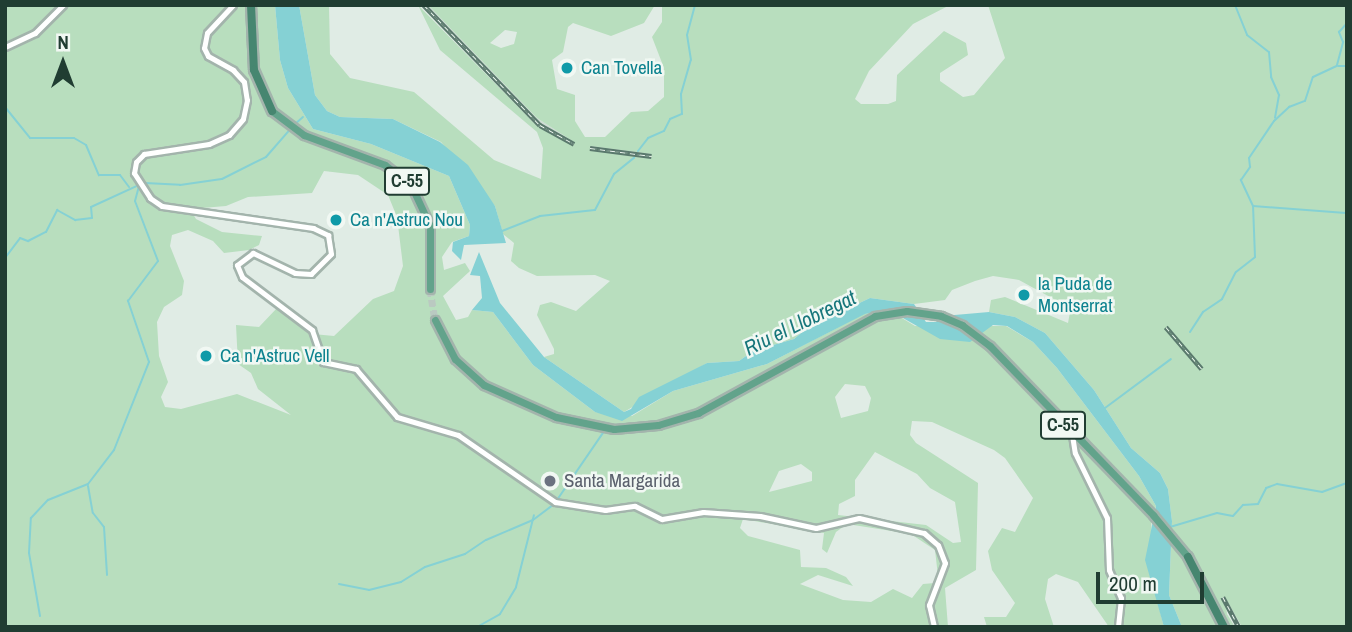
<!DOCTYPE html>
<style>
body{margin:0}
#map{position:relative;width:1352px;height:632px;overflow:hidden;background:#e0ece5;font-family:"Archivo Narrow",sans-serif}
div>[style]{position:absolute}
.built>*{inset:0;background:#cedcd4;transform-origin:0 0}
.green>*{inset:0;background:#b8debe}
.water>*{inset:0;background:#85d1d4}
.stream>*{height:2px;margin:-1px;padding:0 1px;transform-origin:1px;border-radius:1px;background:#85d1d4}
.primary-tunnel>*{height:7px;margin-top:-3.5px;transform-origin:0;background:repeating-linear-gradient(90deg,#bac9c1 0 7px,transparent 0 10.5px)}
.roads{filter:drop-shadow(2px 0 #a3b4ac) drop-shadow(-2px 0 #a3b4ac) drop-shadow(0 2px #a3b4ac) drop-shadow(0 -2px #a3b4ac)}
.tertiary>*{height:5px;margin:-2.5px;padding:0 2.5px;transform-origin:2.5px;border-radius:2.5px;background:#fff}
.primary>*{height:7px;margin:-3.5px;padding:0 3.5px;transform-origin:3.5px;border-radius:3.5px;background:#62a38b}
.trunk>*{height:8px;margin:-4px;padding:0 4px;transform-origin:4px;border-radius:4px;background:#468670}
.rail>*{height:4.5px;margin-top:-2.25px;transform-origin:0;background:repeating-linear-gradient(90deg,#f1f8f3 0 5px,#5a796d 0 10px);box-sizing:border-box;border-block:2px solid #5a796d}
.dots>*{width:19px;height:19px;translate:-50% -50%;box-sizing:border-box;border:4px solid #f1f8f3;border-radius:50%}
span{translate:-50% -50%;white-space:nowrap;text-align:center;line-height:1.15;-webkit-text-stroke:5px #f1f8f3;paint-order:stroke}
.shield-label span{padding:2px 5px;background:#f1f8f3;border:2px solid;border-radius:5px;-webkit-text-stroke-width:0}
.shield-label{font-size:18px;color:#203d32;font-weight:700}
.culture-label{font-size:19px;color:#0d838f}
.left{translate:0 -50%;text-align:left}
.worship-label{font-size:19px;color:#5b616d}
.water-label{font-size:21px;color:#17767b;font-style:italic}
.frame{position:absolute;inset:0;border:7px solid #203d32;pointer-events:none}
.north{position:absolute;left:28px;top:28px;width:70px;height:70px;-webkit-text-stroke:5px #f1f8f3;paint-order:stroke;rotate:0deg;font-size:19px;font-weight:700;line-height:28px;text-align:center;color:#203d32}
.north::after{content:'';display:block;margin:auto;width:24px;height:32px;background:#203d32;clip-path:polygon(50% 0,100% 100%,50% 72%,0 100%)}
.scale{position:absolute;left:1096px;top:572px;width:108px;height:32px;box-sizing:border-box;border:4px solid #203d32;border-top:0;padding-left:9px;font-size:21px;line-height:24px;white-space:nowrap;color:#203d32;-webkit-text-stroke:5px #f1f8f3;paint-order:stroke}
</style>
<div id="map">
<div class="built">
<i style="clip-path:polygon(421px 5px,428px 5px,537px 118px,574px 142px,573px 147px,534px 123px)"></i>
<i style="left:590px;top:146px;width:62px;height:3px;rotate:7deg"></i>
</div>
<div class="green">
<i style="clip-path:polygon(evenodd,5px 5px,275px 5px,280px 60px,288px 88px,313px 129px,371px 144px,449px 176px,470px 225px,469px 236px,452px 242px,442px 257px,444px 270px,465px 263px,470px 271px,443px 296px,456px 320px,468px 317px,472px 310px,493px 312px,533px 365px,595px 412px,632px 416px,673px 391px,767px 364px,864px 314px,887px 309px,915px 326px,1006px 326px,1033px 342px,1057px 368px,1139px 476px,1156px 506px,1151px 520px,1156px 596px,1164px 627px,1109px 627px,1078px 582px,1056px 574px,1048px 579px,1045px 599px,1054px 627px,987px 627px,984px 617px,1006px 617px,1015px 603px,992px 570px,988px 551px,1002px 528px,1015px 532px,1033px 498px,1005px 458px,994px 450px,932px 422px,912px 421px,910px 435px,916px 443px,978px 483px,976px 570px,945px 588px,948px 627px,5px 627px,5px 5px,324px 171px,358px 175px,388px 195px,397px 217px,403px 266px,394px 291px,373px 299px,334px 336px,313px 334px,277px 308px,259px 327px,236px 325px,238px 364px,251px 373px,258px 389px,291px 415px,237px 394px,181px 409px,165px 407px,161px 397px,168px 382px,159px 356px,157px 322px,164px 307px,182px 295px,184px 281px,170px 246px,172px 235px,188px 230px,213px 241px,224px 253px,249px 250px,259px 245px,262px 236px,222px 232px,196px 219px,190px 209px,226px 206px,248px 197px,312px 193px,324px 171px,5px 5px,845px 384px,865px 386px,871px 398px,868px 411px,841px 418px,835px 397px,845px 384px,5px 5px,875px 452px,917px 474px,930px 488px,955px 502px,961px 542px,953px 543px,926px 525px,838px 515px,839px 504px,855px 496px,855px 480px,875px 452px,5px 5px,801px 464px,812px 472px,812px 481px,769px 492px,779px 471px,801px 464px,5px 5px,743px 519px,824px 533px,822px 549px,827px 553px,836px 532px,847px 524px,911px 534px,935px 550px,938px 576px,935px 583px,923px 584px,912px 598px,893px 589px,871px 602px,843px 600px,800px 584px,818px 575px,853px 586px,846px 577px,826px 568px,801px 567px,800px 550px,748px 536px,740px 528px,743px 519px)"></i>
<i style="clip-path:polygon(evenodd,299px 5px,329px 5px,330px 54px,350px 78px,414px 92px,494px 160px,541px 179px,543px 148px,537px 132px,440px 50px,418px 5px,534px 123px,573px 146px,574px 142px,537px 118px,428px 5px,655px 5px,644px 23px,611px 36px,573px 23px,568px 27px,563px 52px,552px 60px,557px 89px,575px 95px,575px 121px,585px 137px,605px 137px,631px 112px,648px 111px,664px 97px,664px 68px,652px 37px,662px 22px,662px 5px,950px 5px,913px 24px,869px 71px,855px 99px,861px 104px,888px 104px,896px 101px,897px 75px,944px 31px,966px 43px,968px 55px,940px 73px,940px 81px,963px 97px,974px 95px,1005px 58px,988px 5px,1347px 5px,1347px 627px,1242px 627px,1225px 597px,1227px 614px,1235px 627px,1182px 627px,1169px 595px,1172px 521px,1168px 489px,1160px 473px,1131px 448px,1094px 390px,1045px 333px,1015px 317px,989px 312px,991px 300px,1005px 297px,1068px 323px,1070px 312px,1061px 303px,1019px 280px,993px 276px,975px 281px,952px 290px,945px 300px,914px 304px,870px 298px,807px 328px,794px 339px,753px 351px,739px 361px,707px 363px,624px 412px,544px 357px,554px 354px,554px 349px,537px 315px,540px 305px,551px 302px,576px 311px,610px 281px,595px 275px,537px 276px,519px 268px,511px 261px,514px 243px,503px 234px,495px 206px,441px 142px,393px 119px,340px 117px,327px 111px,315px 95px,299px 5px,505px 30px,517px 32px,514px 44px,501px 48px,490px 43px,505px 30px,299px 5px,591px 146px,651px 154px,651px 157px,590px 149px,591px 146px)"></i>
</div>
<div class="water">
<i style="clip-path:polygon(275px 5px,299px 5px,315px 95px,327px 111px,340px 117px,393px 119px,440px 142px,468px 165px,495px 206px,506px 243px,464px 245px,461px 260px,452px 251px,453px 242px,469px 236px,470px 225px,449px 176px,371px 144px,313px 129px,288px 88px,280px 60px)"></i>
<i style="clip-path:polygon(479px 252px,500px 303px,544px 357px,624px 412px,631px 409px,639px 397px,707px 363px,739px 361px,753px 351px,794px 339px,807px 328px,870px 298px,914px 304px,926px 322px,936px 322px,943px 316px,989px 312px,1015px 317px,1045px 333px,1094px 390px,1131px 448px,1160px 473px,1168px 489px,1172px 521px,1169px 595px,1182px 627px,1164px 627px,1145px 560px,1156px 506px,1139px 476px,1057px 368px,1033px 342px,1007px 326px,993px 325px,970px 342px,940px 339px,887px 309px,865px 314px,767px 364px,673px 391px,622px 421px,595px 412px,533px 365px,493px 312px,472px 310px,482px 298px,480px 276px,470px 275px)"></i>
</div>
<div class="stream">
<i style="left:1235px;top:5px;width:32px;rotate:68deg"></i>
<i style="left:1247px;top:35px;width:28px;rotate:38deg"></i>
<i style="left:1269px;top:52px;width:25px;rotate:85deg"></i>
<i style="left:1271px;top:77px;width:20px;rotate:66deg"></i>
<i style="left:1279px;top:95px;width:23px;rotate:100deg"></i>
<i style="left:1337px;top:65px;width:24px;rotate:-75deg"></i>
<i style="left:1343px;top:42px;width:11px;rotate:-112deg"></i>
<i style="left:1339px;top:32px;width:12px;rotate:-48deg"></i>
<i style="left:1338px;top:66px;width:9px"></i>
<i style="left:5px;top:107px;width:40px;rotate:51deg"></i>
<i style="left:30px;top:138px;width:44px"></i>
<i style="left:74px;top:138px;width:14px;rotate:30deg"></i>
<i style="left:86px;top:145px;width:33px;rotate:67deg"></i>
<i style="left:99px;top:175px;width:21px"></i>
<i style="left:120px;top:175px;width:15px;rotate:53deg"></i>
<i style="left:294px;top:125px;width:12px;rotate:-42deg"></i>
<i style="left:638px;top:151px;width:16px;rotate:-52deg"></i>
<i style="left:648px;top:138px;width:17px;rotate:-24deg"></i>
<i style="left:664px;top:131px;width:13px;rotate:-63deg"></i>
<i style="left:670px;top:119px;width:13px;rotate:-23deg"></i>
<i style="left:682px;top:114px;width:20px;rotate:-93deg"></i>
<i style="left:681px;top:94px;width:35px;rotate:-74deg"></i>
<i style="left:691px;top:60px;width:25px;rotate:-99deg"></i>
<i style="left:687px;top:35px;width:31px;rotate:-75deg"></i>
<i style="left:145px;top:183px;width:35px;rotate:3deg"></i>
<i style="left:180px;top:185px;width:42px;rotate:-8.1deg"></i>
<i style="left:222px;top:179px;width:49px;rotate:-26.6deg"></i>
<i style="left:266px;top:157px;width:37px;rotate:-49deg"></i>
<i style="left:1253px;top:206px;width:93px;rotate:4.3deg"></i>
<i style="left:502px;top:231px;width:41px;rotate:-21.5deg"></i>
<i style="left:540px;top:216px;width:55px;rotate:-6.2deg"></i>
<i style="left:595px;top:210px;width:41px;rotate:-62.2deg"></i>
<i style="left:614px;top:174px;width:26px;rotate:-39deg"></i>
<i style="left:5px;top:258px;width:25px;rotate:-53deg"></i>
<i style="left:20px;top:238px;width:9px;rotate:21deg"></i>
<i style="left:28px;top:241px;width:20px;rotate:-27deg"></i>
<i style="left:46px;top:232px;width:25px;rotate:-63deg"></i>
<i style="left:57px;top:210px;width:21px;rotate:29deg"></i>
<i style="left:75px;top:220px;width:17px;rotate:-7deg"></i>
<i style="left:92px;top:218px;width:11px;rotate:-95deg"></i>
<i style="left:91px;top:207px;width:53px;rotate:-24.6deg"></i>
<i style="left:1190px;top:332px;width:24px;rotate:-57deg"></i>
<i style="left:1203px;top:312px;width:23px;rotate:-34deg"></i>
<i style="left:1222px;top:299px;width:30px;rotate:-63deg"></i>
<i style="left:1236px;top:272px;width:24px;rotate:-38deg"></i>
<i style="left:1255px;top:257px;width:51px;rotate:-92.2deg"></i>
<i style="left:1253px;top:206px;width:29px;rotate:-115deg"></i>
<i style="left:1241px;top:180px;width:16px;rotate:-55deg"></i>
<i style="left:1250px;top:167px;width:9px;rotate:-96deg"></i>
<i style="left:1249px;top:158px;width:45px;rotate:-56deg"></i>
<i style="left:1274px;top:121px;width:21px;rotate:-43deg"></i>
<i style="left:1289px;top:107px;width:17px;rotate:-21deg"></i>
<i style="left:1305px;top:101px;width:25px;rotate:-72deg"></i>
<i style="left:1313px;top:77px;width:26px;rotate:-25deg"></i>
<i style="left:1105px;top:408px;width:82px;rotate:-36.6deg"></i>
<i style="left:88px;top:486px;width:27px;rotate:80deg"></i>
<i style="left:93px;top:513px;width:18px;rotate:52deg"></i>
<i style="left:104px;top:527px;width:48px;rotate:86.4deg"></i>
<i style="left:557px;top:500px;width:85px;rotate:-55.6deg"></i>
<i style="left:1170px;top:527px;width:49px;rotate:-16.6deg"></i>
<i style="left:1217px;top:513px;width:16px;rotate:11deg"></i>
<i style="left:1233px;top:516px;width:15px;rotate:-48deg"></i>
<i style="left:1243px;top:505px;width:15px;rotate:-4deg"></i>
<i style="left:1258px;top:504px;width:18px;rotate:-63deg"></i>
<i style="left:1266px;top:488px;width:12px;rotate:-20deg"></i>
<i style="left:1277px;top:484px;width:46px;rotate:10.1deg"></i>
<i style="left:1322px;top:492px;width:27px;rotate:-20deg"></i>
<i style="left:339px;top:584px;width:31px;rotate:11deg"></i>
<i style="left:369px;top:590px;width:33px;rotate:-14deg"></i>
<i style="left:401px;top:582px;width:28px;rotate:-32deg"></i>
<i style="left:425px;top:567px;width:42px;rotate:-18deg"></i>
<i style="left:465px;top:554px;width:25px;rotate:-34deg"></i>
<i style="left:486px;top:540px;width:51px;rotate:-23.1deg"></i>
<i style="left:533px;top:520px;width:26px;rotate:-37deg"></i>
<i style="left:40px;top:616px;width:64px;rotate:-99.9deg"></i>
<i style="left:29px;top:553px;width:35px;rotate:-87deg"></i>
<i style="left:31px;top:518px;width:25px;rotate:-47deg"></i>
<i style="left:48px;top:500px;width:43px;rotate:-21.8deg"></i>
<i style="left:88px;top:484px;width:43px;rotate:-52.6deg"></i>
<i style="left:114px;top:450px;width:95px;rotate:-68.3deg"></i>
<i style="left:149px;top:362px;width:65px;rotate:-109deg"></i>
<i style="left:128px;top:301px;width:50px;rotate:-53.1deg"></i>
<i style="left:158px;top:261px;width:64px;rotate:-111deg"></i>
<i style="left:135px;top:201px;width:16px;rotate:-75deg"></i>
<i style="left:477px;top:627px;width:26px;rotate:-29deg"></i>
<i style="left:500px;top:614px;width:31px;rotate:-59deg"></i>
<i style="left:516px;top:587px;width:74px;rotate:-76deg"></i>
</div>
<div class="primary-tunnel">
<i style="left:430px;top:289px;width:31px;rotate:81deg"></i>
</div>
<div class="roads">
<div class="tertiary">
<i style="left:233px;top:5px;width:38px;rotate:133deg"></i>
<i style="left:207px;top:33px;width:15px;rotate:101deg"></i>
<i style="left:204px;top:48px;width:9px;rotate:63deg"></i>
<i style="left:208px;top:56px;width:29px;rotate:29deg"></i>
<i style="left:233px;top:70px;width:16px;rotate:47deg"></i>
<i style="left:244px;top:82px;width:18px;rotate:81deg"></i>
<i style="left:247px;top:100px;width:19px;rotate:102deg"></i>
<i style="left:243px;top:119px;width:21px;rotate:131deg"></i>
<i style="left:229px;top:135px;width:22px;rotate:156deg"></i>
<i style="left:209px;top:144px;width:66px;rotate:171.3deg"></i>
<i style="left:144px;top:154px;width:11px;rotate:135deg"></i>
<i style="left:136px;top:162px;width:11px;rotate:100deg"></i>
<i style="left:134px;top:173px;width:30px;rotate:57deg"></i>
<i style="left:150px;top:198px;width:14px;rotate:34deg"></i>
<i style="left:162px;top:206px;width:153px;rotate:8.3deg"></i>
<i style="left:313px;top:228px;width:17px;rotate:25deg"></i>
<i style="left:328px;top:235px;width:19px;rotate:81deg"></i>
<i style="left:331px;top:254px;width:28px;rotate:135deg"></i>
<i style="left:311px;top:274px;width:16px;rotate:-176deg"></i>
<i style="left:295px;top:273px;width:47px;rotate:-154.5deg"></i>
<i style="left:253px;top:253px;width:20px;rotate:143deg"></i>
<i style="left:237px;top:265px;width:13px;rotate:67deg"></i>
<i style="left:242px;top:277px;width:88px;rotate:37.1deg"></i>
<i style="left:312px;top:330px;width:34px;rotate:71deg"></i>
<i style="left:323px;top:362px;width:34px;rotate:12deg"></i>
<i style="left:356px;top:369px;width:63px;rotate:49.5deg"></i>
<i style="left:397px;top:417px;width:64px;rotate:16.4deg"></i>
<i style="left:458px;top:435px;width:118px;rotate:34.6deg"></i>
<i style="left:555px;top:502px;width:51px;rotate:9.1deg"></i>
<i style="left:605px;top:510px;width:30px;rotate:-8deg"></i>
<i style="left:635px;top:506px;width:30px;rotate:26deg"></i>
<i style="left:662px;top:519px;width:42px;rotate:-9.7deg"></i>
<i style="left:703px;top:512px;width:57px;rotate:4deg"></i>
<i style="left:760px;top:516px;width:57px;rotate:12.1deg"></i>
<i style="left:816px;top:528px;width:44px;rotate:-13.1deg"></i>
<i style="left:859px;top:518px;width:67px;rotate:13deg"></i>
<i style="left:924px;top:533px;width:18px;rotate:41deg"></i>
<i style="left:938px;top:545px;width:19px;rotate:69deg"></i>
<i style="left:945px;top:563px;width:45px;rotate:110.9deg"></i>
<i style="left:929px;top:605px;width:23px;rotate:77deg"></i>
<i style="left:5px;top:47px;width:33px;rotate:-25deg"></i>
<i style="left:35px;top:33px;width:40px;rotate:-45deg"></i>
<i style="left:1072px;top:435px;width:18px;rotate:81deg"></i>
<i style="left:1075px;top:453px;width:72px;rotate:63.8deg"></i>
<i style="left:1107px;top:518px;width:52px;rotate:87.8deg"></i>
<i style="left:1109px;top:570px;width:30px;rotate:67deg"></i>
<i style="left:1121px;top:598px;width:29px;rotate:96deg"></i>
</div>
<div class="primary">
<i style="left:272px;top:111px;width:40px;rotate:37deg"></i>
<i style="left:304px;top:135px;width:86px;rotate:20.3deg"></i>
<i style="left:385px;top:165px;width:33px;rotate:38deg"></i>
<i style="left:411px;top:185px;width:45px;rotate:65.1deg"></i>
<i style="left:430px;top:226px;width:63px;rotate:90deg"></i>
<i style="left:435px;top:320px;width:44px;rotate:62.9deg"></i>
<i style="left:455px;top:359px;width:39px;rotate:42deg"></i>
<i style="left:484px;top:385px;width:79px;rotate:24deg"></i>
<i style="left:556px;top:417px;width:59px;rotate:11.7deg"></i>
<i style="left:614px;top:429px;width:44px;rotate:-5.2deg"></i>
<i style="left:658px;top:425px;width:42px;rotate:-16.7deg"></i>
<i style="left:698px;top:413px;width:202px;rotate:-28.7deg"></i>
<i style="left:875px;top:316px;width:32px;rotate:-9deg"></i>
<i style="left:907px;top:311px;width:34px;rotate:8deg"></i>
<i style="left:941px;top:316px;width:23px;rotate:23deg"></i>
<i style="left:962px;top:325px;width:35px;rotate:37deg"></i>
<i style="left:990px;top:346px;width:235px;rotate:46deg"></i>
<i style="left:1153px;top:515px;width:55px;rotate:50.2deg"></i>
</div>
<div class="trunk">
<i style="left:251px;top:5px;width:65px;rotate:87.4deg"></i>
<i style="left:254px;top:70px;width:45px;rotate:66.3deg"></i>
<i style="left:1188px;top:557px;width:79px;rotate:62.8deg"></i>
</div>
</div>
<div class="rail">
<i style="left:424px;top:5px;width:167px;rotate:46deg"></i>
<i style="left:540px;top:125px;width:39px;rotate:29deg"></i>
<i style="left:590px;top:148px;width:62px;rotate:7.5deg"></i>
<i style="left:1166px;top:327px;width:55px;rotate:49.4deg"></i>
<i style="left:1223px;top:597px;width:34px;rotate:62deg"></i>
</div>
<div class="dots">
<i style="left:567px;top:68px;background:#0f9aa8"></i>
<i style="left:336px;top:220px;background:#0f9aa8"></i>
<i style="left:1024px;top:295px;background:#0f9aa8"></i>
<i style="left:206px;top:356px;background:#0f9aa8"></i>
<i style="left:550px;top:481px;background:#6b7280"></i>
</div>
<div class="shield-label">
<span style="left:407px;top:181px">C-55</span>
<span style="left:1063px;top:425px">C-55</span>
</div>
<div class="culture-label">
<span class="left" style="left:581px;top:68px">Can Tovella</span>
<span class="left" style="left:350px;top:220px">Ca n'Astruc Nou</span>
<span class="left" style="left:1038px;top:295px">la Puda de<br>Montserrat</span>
<span class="left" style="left:220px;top:356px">Ca n'Astruc Vell</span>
</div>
<div class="worship-label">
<span class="left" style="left:564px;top:481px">Santa Margarida</span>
</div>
<div class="water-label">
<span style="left:800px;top:323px;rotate:-26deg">Riu el Llobregat</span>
</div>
<div class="frame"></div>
<div class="north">N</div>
<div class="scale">200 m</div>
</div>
